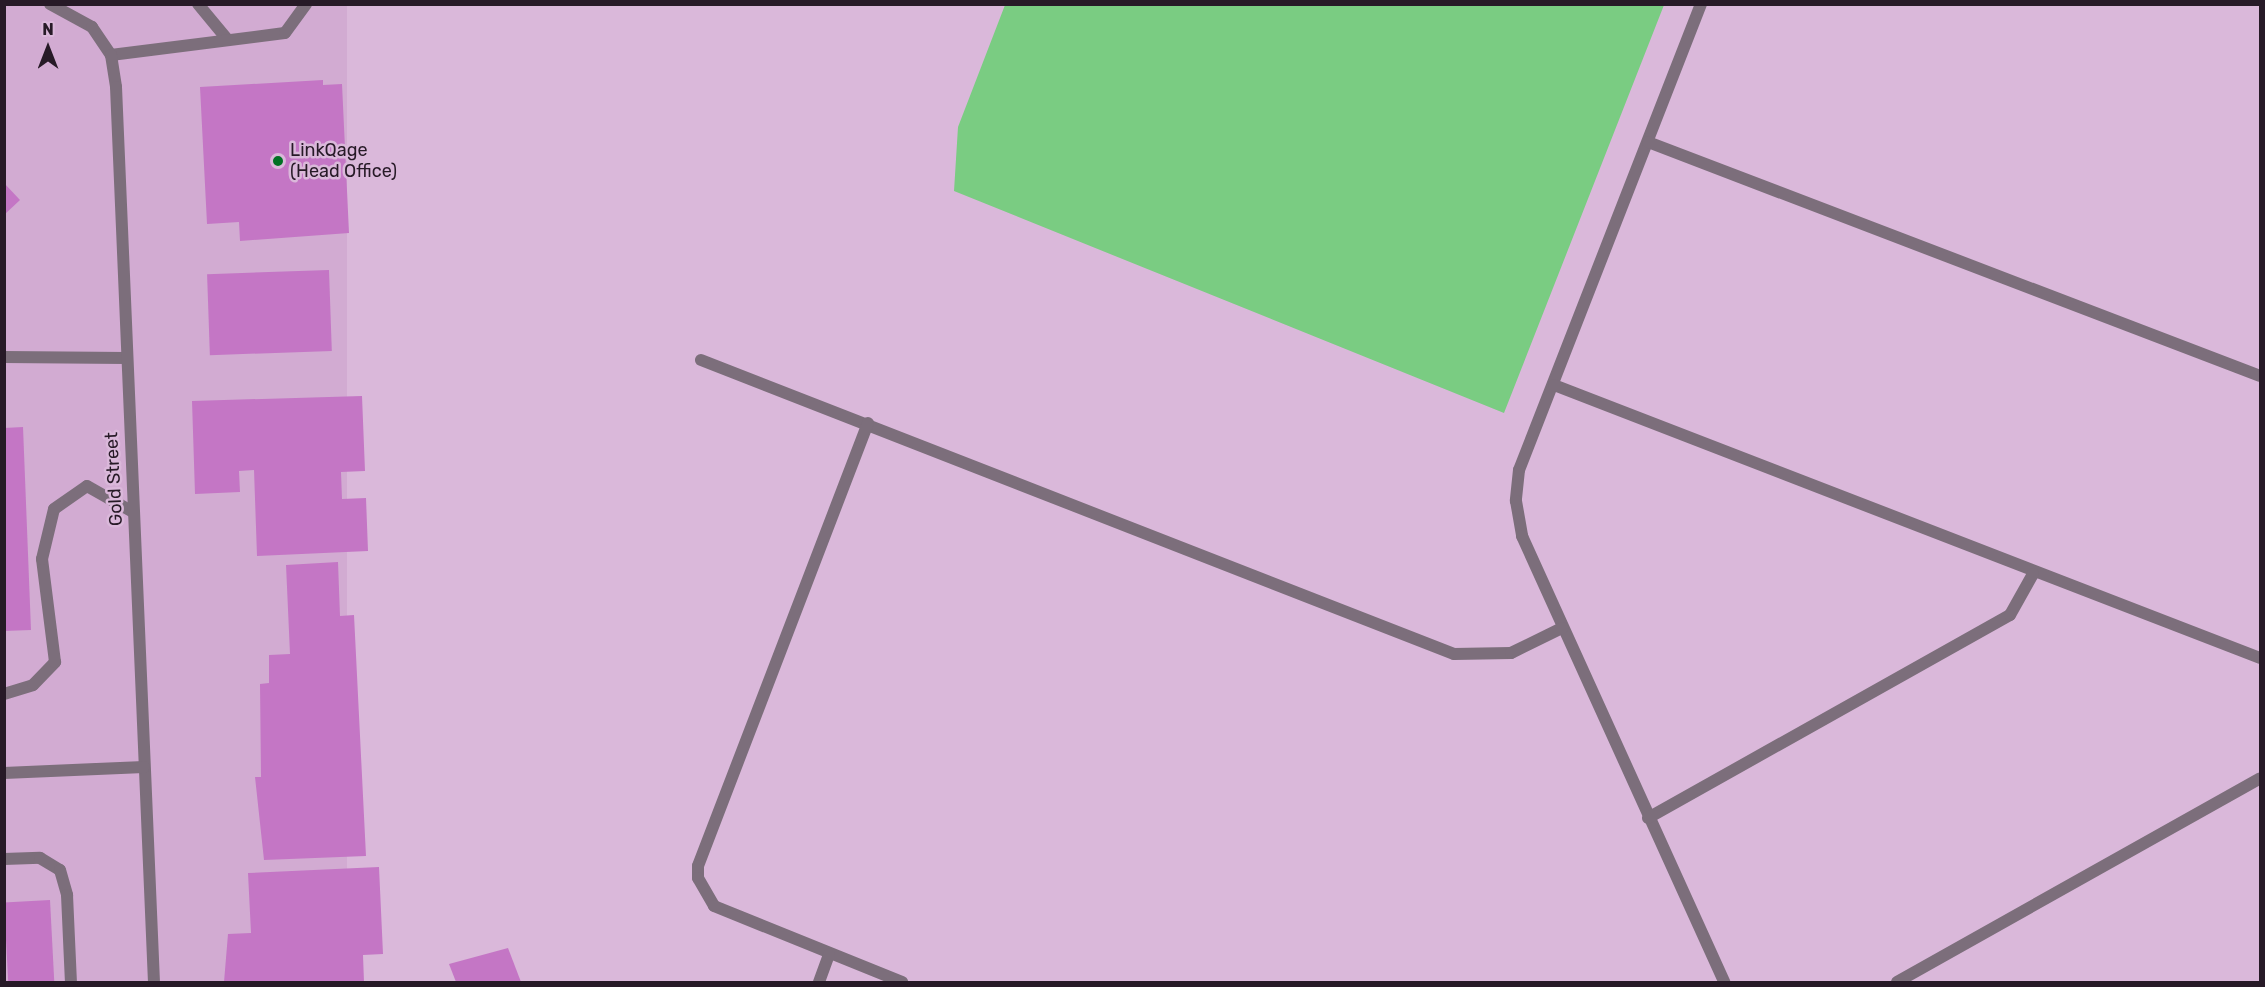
<!DOCTYPE html>
<style>
body{margin:0}
#map{position:relative;width:2265px;height:987px;overflow:hidden;background:#dab8da;font-family:Rubik,sans-serif}
div>[style]{position:absolute}
.built>*{inset:0;background:#d2abd2;transform-origin:0 0}
.green>*{inset:0;background:#7acc82}
.building>*{inset:0;background:#c476c5;transform-origin:0 0}
.service>*{height:12px;margin:-6px;padding:0 6px;transform-origin:6px;border-radius:6px;background:#7c6e7b}
.minor>*{height:12px;margin:-6px;padding:0 6px;transform-origin:6px;border-radius:6px;background:#7c6e7b}
.dots>*{width:16px;height:16px;translate:-50% -50%;box-sizing:border-box;border:3px solid #dab8da;border-radius:50%}
span{translate:-50% -50%;white-space:nowrap;text-align:center;line-height:1.15;-webkit-text-stroke:5px #dab8da;paint-order:stroke}
.poi-label{font-size:18px;color:#271a27}
.left{translate:0 -50%;text-align:left}
.street-label{font-size:18px;color:#271a27}
.frame{position:absolute;inset:0;border:6px solid #271a27;pointer-events:none}
.north{position:absolute;left:18px;top:18px;width:60px;height:60px;-webkit-text-stroke:4px #dab8da;paint-order:stroke;rotate:0deg;font-size:16px;font-weight:700;line-height:24px;text-align:center;color:#271a27}
.north::after{content:'';display:block;margin:auto;width:21px;height:27px;background:#271a27;clip-path:polygon(50% 0,100% 100%,50% 72%,0 100%)}
</style>
<div id="map">
<div class="built">
<i style="left:5px;top:5px;width:342px;height:977px"></i>
</div>
<div class="green">
<i style="clip-path:polygon(1005px 5px,1005px 4px,1664px 5px,1504px 413px,954px 191px,958px 127px)"></i>
</div>
<div class="building">
<i style="clip-path:polygon(323px 80px,323px 85px,342px 84px,349px 233px,240px 241px,239px 222px,207px 224px,200px 87px)"></i>
<i style="clip-path:polygon(4px 183px,20px 200px,4px 215px)"></i>
<i style="left:329px;top:270px;width:81px;height:122px;rotate:88deg"></i>
<i style="clip-path:polygon(362px 396px,365px 471px,341px 472px,342px 499px,366px 498px,368px 551px,257px 556px,254px 470px,239px 471px,240px 492px,195px 494px,192px 401px)"></i>
<i style="clip-path:polygon(23px 427px,31px 630px,4px 631px,4px 428px)"></i>
<i style="clip-path:polygon(338px 562px,340px 616px,354px 615px,366px 856px,264px 860px,255px 777px,261px 777px,260px 684px,269px 683px,269px 655px,290px 654px,286px 565px)"></i>
<i style="clip-path:polygon(379px 867px,383px 954px,363px 955px,364px 982px,224px 982px,228px 934px,251px 933px,248px 873px)"></i>
<i style="left:50px;top:900px;width:82px;height:46px;rotate:87deg"></i>
<i style="clip-path:polygon(508px 948px,521px 982px,456px 982px,449px 964px)"></i>
</div>
<div class="service">
<i style="left:198px;top:4px;width:45px;rotate:50.4deg"></i>
<i style="left:1701px;top:4px;width:500px;rotate:111.33deg"></i>
<i style="left:1519px;top:470px;width:31px;rotate:96deg"></i>
<i style="left:1516px;top:501px;width:36px;rotate:80deg"></i>
<i style="left:1522px;top:536px;width:490px;rotate:65.6deg"></i>
<i style="left:111px;top:55px;width:175px;rotate:-7.2deg"></i>
<i style="left:285px;top:33px;width:36px;rotate:-54deg"></i>
<i style="left:1648px;top:142px;width:655px;rotate:20.92deg"></i>
<i style="left:4px;top:357px;width:122px;rotate:0.5deg"></i>
<i style="left:701px;top:360px;width:808px;rotate:21.33deg"></i>
<i style="left:1454px;top:654px;width:57px;rotate:-1deg"></i>
<i style="left:1511px;top:653px;width:57px;rotate:-26.1deg"></i>
<i style="left:1554px;top:385px;width:757px;rotate:21.14deg"></i>
<i style="left:868px;top:423px;width:474px;rotate:111deg"></i>
<i style="left:698px;top:866px;width:12px;rotate:90deg"></i>
<i style="left:698px;top:878px;width:32px;rotate:60deg"></i>
<i style="left:714px;top:906px;width:203px;rotate:22deg"></i>
<i style="left:4px;top:694px;width:30px;rotate:-17deg"></i>
<i style="left:33px;top:685px;width:32px;rotate:-46deg"></i>
<i style="left:55px;top:662px;width:104px;rotate:-97.2deg"></i>
<i style="left:42px;top:559px;width:51px;rotate:-76.5deg"></i>
<i style="left:54px;top:509px;width:40px;rotate:-34.9deg"></i>
<i style="left:87px;top:486px;width:53px;rotate:29.5deg"></i>
<i style="left:1648px;top:818px;width:415px;rotate:-29.3deg"></i>
<i style="left:2010px;top:615px;width:47px;rotate:-60.7deg"></i>
<i style="left:4px;top:859px;width:36px;rotate:-2deg"></i>
<i style="left:40px;top:858px;width:23px;rotate:31deg"></i>
<i style="left:60px;top:870px;width:26px;rotate:74deg"></i>
<i style="left:67px;top:895px;width:87px;rotate:87.4deg"></i>
<i style="left:819px;top:982px;width:29px;rotate:-70deg"></i>
<i style="left:1897px;top:982px;width:416px;rotate:-29.3deg"></i>
</div>
<div class="minor">
<i style="left:50px;top:4px;width:48px;rotate:28.7deg"></i>
<i style="left:92px;top:27px;width:34px;rotate:56deg"></i>
<i style="left:111px;top:55px;width:32px;rotate:81deg"></i>
<i style="left:116px;top:87px;width:896px;rotate:87.57deg"></i>
<i style="left:4px;top:773px;width:140px;rotate:-2.5deg"></i>
</div>
<div class="dots">
<i style="left:278px;top:161px;background:#007124"></i>
</div>
<div class="poi-label">
<span class="left" style="left:290px;top:161px">LinkQage<br>(Head Office)</span>
</div>
<div class="street-label">
<span style="left:114px;top:479px;rotate:-93deg">Gold Street</span>
</div>
<div class="frame"></div>
<div class="north">N</div>
</div>
